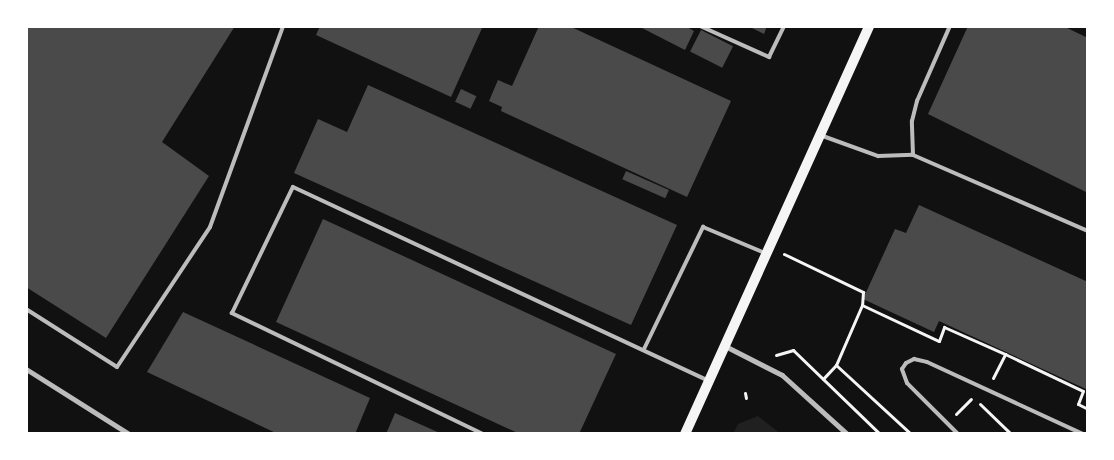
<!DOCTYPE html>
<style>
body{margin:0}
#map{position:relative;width:1114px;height:460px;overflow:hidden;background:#111;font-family:"Noto Sans",sans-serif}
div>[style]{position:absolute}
.green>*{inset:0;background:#202020}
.building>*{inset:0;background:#4a4a4a;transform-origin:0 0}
.path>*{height:3px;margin:-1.5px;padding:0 1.5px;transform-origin:1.5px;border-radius:1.5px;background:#f5f5f5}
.service>*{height:4px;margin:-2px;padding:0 2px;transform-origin:2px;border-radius:2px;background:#bcbcbc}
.minor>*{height:5px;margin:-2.5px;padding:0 2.5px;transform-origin:2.5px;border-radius:2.5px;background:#bcbcbc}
.secondary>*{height:10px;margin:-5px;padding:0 5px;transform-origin:5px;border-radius:5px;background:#f5f5f5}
span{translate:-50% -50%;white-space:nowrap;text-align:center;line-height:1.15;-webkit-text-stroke:5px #fff;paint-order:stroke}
.frame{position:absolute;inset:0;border:28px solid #fff;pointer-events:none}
</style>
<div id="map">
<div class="green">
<i style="clip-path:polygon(758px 416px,781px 434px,733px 434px,738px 424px)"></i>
</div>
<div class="building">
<i style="clip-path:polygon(26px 26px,235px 26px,162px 142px,209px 176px,106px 338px,26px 287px)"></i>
<i style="clip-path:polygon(320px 26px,483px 26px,451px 97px,316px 35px)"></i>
<i style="clip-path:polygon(539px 26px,569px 26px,731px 101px,687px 197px,501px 111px,502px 107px,489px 101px,498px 80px,512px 86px)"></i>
<i style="clip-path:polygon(638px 26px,685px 26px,694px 31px,685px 50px)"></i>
<i style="clip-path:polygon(748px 26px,767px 26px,764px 34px)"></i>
<i style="clip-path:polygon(968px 26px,1063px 26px,1088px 38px,1088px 193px,928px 114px)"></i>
<i style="left:701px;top:30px;width:36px;height:24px;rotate:27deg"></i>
<i style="clip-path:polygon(368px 85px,677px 225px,631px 325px,294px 173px,318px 119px,347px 132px)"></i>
<i style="left:461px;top:89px;width:17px;height:14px;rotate:25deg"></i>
<i style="left:626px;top:171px;width:47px;height:9px;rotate:24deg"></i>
<i style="clip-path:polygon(919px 205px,1088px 282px,1088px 390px,939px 321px,934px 332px,863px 299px,895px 229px,906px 233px)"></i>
<i style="clip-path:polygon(323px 219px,616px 354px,579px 434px,520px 434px,276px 322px)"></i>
<i style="clip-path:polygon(183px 312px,370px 398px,355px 434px,278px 434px,147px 372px)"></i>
<i style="clip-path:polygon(395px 413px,442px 434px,386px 434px)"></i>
</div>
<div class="path">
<i style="left:784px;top:254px;width:88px;rotate:25.7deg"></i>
<i style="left:863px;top:292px;width:13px;rotate:94deg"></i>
<i style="left:862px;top:305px;width:65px;rotate:113.4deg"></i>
<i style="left:836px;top:365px;width:19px;rotate:133deg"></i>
<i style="left:862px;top:305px;width:85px;rotate:25.1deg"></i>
<i style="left:939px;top:341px;width:15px;rotate:-70deg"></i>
<i style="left:944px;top:327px;width:67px;rotate:23.9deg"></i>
<i style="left:1005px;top:354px;width:86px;rotate:25.4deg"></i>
<i style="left:1083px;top:391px;width:14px;rotate:111deg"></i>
<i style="left:1078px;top:404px;width:11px;rotate:27deg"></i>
<i style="left:776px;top:355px;width:18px;rotate:-16deg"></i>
<i style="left:793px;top:350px;width:121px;rotate:44deg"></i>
<i style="left:836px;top:365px;width:102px;rotate:42.6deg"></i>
<i style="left:993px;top:378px;width:27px;rotate:-63deg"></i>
<i style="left:745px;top:393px;width:5px;rotate:79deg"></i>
<i style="left:980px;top:404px;width:43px;rotate:44.1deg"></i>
<i style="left:956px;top:414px;width:21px;rotate:-45deg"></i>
</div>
<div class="service">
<i style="left:700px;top:26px;width:76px;rotate:24.2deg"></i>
<i style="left:769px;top:57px;width:34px;rotate:-64deg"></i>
<i style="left:820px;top:135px;width:62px;rotate:19.9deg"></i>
<i style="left:878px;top:156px;width:35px;rotate:-2deg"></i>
<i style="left:913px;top:155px;width:191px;rotate:23.5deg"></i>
<i style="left:913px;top:155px;width:34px;rotate:-92deg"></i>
<i style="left:912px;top:121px;width:21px;rotate:-76deg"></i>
<i style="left:917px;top:101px;width:82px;rotate:-66.3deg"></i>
<i style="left:26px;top:309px;width:108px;rotate:32.5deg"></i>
<i style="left:117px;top:367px;width:168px;rotate:-56.4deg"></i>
<i style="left:210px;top:227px;width:214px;rotate:-70deg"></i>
<i style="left:644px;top:349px;width:136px;rotate:-64.2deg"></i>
<i style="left:703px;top:227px;width:67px;rotate:22.8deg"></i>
<i style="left:483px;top:434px;width:279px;rotate:-154.3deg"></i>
<i style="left:232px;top:313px;width:140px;rotate:-64.2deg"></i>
<i style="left:293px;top:187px;width:457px;rotate:25deg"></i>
<i style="left:958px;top:434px;width:72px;rotate:-135deg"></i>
<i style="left:907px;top:383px;width:15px;rotate:-110deg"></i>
<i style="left:902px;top:369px;width:7px;rotate:-56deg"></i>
<i style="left:906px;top:363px;width:9px;rotate:-27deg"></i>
<i style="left:914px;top:359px;width:13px;rotate:13deg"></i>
<i style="left:927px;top:362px;width:172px;rotate:24.8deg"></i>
</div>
<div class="minor">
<i style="left:725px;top:346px;width:64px;rotate:27deg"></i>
<i style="left:782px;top:375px;width:88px;rotate:42.2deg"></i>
<i style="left:26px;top:369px;width:122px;rotate:32.3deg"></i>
</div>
<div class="secondary">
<i style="left:685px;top:434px;width:448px;rotate:-65.7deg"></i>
</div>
<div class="frame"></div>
</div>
